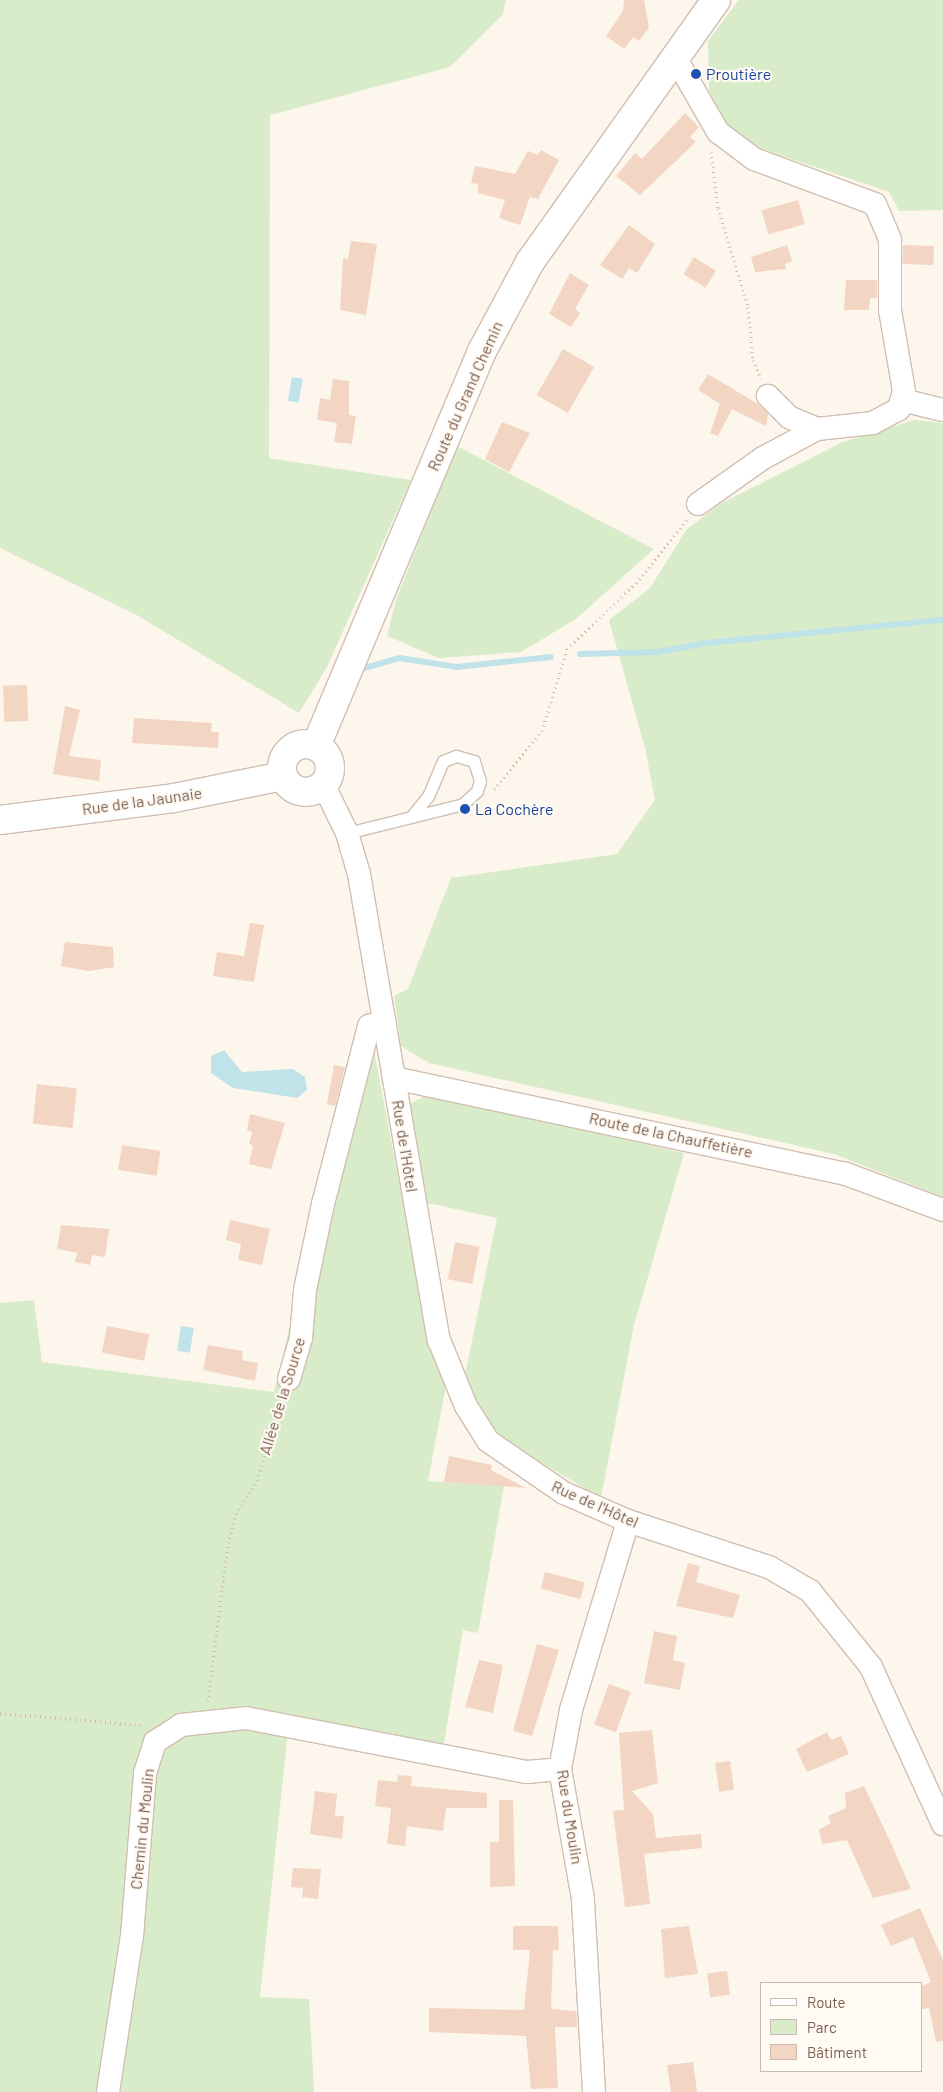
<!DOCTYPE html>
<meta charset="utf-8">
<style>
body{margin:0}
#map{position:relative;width:943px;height:2092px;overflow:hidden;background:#fdf6ec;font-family:Barlow,sans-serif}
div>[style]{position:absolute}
.green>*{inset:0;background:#d8ecc9}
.water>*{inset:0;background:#bfe3e8;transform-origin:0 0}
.stream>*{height:5.5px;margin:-2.75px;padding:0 2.75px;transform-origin:2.75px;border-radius:2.75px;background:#bfe3e8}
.building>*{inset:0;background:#f3d5c3;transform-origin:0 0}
.path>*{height:3px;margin-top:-1.5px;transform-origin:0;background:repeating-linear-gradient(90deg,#d9b8a5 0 1px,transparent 0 5px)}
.roads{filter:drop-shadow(1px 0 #d1beb0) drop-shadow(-1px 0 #d1beb0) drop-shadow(0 1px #d1beb0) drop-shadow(0 -1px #d1beb0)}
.lane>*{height:11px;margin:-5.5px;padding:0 5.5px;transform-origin:5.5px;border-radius:5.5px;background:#fff}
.street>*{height:22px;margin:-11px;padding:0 11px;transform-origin:11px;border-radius:11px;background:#fff}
.secondary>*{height:28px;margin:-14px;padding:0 14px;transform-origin:14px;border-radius:14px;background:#fff}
.secondary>.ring{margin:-14px;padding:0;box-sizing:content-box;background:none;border:28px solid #fff;border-radius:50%}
.dots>*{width:14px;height:14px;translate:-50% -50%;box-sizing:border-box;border:2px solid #fffaf3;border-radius:50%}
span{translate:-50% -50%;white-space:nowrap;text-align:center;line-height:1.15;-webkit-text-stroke:4.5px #fffaf3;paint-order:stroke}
.transit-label{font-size:16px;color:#164399}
.left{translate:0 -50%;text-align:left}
.street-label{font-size:16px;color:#7a5c4d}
.legend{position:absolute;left:760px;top:1982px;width:162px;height:90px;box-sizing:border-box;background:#fffaf3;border:1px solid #cabbb1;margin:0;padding:6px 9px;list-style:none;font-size:15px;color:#7a5c4d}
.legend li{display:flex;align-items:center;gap:10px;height:25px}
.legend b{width:25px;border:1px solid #cabbb1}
</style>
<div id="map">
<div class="green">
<i style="clip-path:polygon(0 0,506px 0,503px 14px,450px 67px,270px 115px,269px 458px,411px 480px,326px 669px,299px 713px,135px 614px,0 548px)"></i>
<i style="clip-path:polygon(739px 0,943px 0,943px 210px,899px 211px,889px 192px,762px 149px,730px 129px,709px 91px,708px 41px)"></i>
<i style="clip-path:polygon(914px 420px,943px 423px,943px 1197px,834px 1154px,429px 1063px,401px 1046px,394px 996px,408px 989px,451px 878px,617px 854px,655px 800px,645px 748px,609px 620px,650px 588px,687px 529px,720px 504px,843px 442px)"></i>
<i style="clip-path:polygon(457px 446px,654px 549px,576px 619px,521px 652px,439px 658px,387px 636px,396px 600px)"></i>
<i style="clip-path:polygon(366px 1009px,430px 1343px,446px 1386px,428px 1481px,504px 1486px,478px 1633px,463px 1630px,443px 1749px,288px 1731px,260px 1997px,309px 1999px,314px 2092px,0 2092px,0 1303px,34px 1300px,42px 1362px,274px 1392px)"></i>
<i style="clip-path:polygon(427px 1095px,684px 1153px,634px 1325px,601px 1498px,500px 1438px,464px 1380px,497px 1218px,423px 1202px,406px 1106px)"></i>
</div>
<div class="water">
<i style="left:292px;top:377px;width:11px;height:24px;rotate:10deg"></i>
<i style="clip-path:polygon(224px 1050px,242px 1072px,293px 1069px,305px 1077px,307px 1090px,297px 1098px,233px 1088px,211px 1073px,211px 1056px)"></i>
<i style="left:181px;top:1326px;width:13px;height:25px;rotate:9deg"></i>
</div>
<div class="stream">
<i style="left:580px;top:654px;width:78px;rotate:-1.5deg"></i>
<i style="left:658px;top:652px;width:50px;rotate:-10.4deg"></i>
<i style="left:707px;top:643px;width:237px;rotate:-5.6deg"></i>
<i style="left:365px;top:668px;width:36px;rotate:-16deg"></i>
<i style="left:400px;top:658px;width:58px;rotate:9deg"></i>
<i style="left:457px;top:667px;width:94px;rotate:-6.1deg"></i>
</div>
<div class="building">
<i style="clip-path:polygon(624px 0,644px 0,649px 28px,639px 41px,633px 37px,624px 49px,606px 36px,623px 11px)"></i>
<i style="clip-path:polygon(685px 113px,699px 127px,690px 137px,696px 142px,640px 195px,616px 176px,635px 153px,642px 159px)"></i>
<i style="clip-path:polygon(541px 150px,559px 160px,538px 199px,530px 197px,520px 225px,499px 218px,505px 200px,478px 193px,478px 184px,471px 183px,475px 166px,515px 174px,528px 151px,538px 155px)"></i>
<i style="left:798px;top:200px;width:25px;height:38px;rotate:74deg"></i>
<i style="clip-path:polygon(629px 225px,655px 244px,637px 273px,629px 268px,622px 279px,600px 265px)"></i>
<i style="clip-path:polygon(351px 241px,377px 244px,366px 315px,340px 310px,343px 258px,348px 259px)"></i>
<i style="clip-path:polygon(787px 245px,792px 261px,785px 264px,786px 269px,755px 272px,751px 257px)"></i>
<i style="left:903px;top:245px;width:31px;height:19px;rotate:2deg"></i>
<i style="left:694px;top:257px;width:26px;height:20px;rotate:32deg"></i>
<i style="clip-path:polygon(570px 273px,589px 285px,575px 309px,580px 313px,571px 327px,549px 314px)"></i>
<i style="clip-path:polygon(846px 280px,877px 280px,877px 298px,870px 298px,869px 310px,844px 310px)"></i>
<i style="left:563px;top:349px;width:36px;height:53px;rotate:30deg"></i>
<i style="clip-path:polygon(708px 374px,758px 404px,768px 414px,766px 426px,732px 409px,718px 436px,710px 433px,720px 404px,698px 390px)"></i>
<i style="clip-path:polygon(333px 379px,349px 381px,349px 415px,356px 416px,352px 444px,334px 442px,337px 423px,317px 420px,320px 398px,330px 400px)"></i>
<i style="clip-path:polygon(502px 422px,530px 433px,509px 472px,485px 459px)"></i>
<i style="left:27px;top:685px;width:36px;height:24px;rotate:88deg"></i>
<i style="clip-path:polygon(65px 706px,80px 710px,69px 756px,101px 760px,99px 781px,53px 774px)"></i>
<i style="clip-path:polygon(134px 718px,212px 723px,211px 732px,219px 732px,218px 748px,132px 743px)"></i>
<i style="clip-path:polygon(250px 923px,264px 925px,254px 982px,213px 976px,217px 952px,244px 956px)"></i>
<i style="clip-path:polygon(65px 942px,113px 947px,114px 967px,89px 971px,61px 966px)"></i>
<i style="clip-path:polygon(334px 1065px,345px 1067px,335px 1106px,327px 1104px)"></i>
<i style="left:37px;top:1084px;width:40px;height:40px;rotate:6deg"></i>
<i style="clip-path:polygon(250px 1114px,285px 1123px,271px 1169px,249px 1164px,253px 1145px,249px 1144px,252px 1132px,247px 1130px)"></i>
<i style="left:122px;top:1145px;width:39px;height:25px;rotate:9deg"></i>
<i style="clip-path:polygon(230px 1220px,270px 1229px,262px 1265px,238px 1260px,241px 1244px,226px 1240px)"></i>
<i style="clip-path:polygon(61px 1225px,109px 1229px,105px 1257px,92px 1255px,90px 1265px,75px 1262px,77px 1253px,57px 1249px)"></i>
<i style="left:455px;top:1242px;width:25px;height:38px;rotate:11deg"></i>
<i style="left:107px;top:1326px;width:43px;height:27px;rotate:11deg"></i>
<i style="clip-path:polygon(208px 1345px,243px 1351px,242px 1360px,258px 1363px,255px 1381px,203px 1370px)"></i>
<i style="clip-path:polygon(449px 1456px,492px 1465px,491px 1470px,526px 1488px,444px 1482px)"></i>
<i style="clip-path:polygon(688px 1563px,700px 1566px,696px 1582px,740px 1595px,733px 1618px,676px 1606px)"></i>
<i style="left:545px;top:1572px;width:41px;height:17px;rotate:15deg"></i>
<i style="clip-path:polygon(654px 1631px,677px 1636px,673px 1660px,685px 1663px,680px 1690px,644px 1683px)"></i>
<i style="clip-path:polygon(537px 1644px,559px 1650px,532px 1736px,513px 1731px)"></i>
<i style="clip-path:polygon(479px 1660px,503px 1665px,493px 1713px,465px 1707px)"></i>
<i style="left:609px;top:1684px;width:23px;height:43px;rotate:20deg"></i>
<i style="clip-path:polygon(652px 1730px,658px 1783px,632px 1791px,653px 1814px,656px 1838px,701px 1834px,702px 1848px,644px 1854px,650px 1904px,625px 1907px,613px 1811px,624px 1810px,619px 1733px)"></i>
<i style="clip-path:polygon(827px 1732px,831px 1740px,841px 1736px,849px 1754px,807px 1772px,796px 1749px)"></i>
<i style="left:730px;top:1761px;width:29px;height:15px;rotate:82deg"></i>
<i style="clip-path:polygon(398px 1775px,412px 1776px,411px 1786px,487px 1793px,487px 1808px,446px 1808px,443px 1831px,407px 1826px,405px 1846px,387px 1844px,391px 1808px,375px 1806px,378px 1780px,397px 1782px)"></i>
<i style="clip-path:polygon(864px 1786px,890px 1841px,911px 1889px,873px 1898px,847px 1840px,822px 1844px,819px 1830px,831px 1823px,828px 1816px,846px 1808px,845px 1793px)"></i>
<i style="clip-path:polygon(315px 1791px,337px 1794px,335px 1816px,344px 1816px,342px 1839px,310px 1834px)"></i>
<i style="clip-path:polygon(499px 1800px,513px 1800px,515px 1886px,490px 1887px,490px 1842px,499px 1842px)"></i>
<i style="clip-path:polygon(293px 1868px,321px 1869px,318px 1899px,302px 1897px,303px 1888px,291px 1887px)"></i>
<i style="clip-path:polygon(920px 1908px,943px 1960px,943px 2041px,936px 2042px,929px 2008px,922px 2009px,922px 1986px,931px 1982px,913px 1937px,891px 1946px,881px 1925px)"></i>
<i style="clip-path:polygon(513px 1926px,558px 1926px,559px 1950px,553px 1950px,551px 2009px,576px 2011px,577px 2027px,555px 2027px,558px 2088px,531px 2089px,526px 2036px,429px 2032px,429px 2008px,524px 2010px,530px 1950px,513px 1950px)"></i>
<i style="clip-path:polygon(689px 1926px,698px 1974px,665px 1978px,661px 1929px)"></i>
<i style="left:727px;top:1971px;width:24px;height:20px;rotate:83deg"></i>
<i style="clip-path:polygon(693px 2062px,697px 2092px,671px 2092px,667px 2065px)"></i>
</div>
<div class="path">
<i style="left:711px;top:152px;width:56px;rotate:82.9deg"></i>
<i style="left:718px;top:208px;width:103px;rotate:73.1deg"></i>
<i style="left:748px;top:307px;width:53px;rotate:84.6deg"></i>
<i style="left:753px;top:360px;width:20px;rotate:66deg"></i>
<i style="left:494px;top:789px;width:75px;rotate:-50.4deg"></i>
<i style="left:542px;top:731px;width:86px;rotate:-73deg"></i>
<i style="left:567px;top:649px;width:95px;rotate:-43.7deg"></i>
<i style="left:636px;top:583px;width:82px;rotate:-50.9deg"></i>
<i style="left:208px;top:1701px;width:159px;rotate:-82.8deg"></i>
<i style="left:228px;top:1543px;width:30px;rotate:-75deg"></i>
<i style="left:236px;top:1514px;width:35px;rotate:-57deg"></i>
<i style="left:255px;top:1485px;width:91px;rotate:-72.2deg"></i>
<i style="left:0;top:1713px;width:144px;rotate:4.8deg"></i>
</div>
<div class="roads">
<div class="lane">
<i style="left:347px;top:833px;width:120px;rotate:-14deg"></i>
<i style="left:463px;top:804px;width:19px;rotate:-43deg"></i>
<i style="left:477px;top:791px;width:10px;rotate:-73deg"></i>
<i style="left:480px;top:781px;width:21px;rotate:-107deg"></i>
<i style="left:474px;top:761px;width:19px;rotate:-164deg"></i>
<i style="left:456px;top:756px;width:14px;rotate:159deg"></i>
<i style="left:443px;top:761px;width:38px;rotate:113deg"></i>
<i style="left:428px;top:796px;width:26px;rotate:129deg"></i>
</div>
<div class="street">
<i style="left:676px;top:59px;width:84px;rotate:60.1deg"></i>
<i style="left:718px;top:132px;width:45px;rotate:36.9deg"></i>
<i style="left:754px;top:159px;width:129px;rotate:20.4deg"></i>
<i style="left:875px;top:204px;width:39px;rotate:67deg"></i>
<i style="left:890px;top:240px;width:70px;rotate:90deg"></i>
<i style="left:890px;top:310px;width:82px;rotate:80.2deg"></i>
<i style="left:904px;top:391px;width:19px;rotate:106deg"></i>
<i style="left:899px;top:409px;width:30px;rotate:152deg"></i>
<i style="left:873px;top:423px;width:56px;rotate:173.9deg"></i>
<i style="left:817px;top:429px;width:30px;rotate:-157deg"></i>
<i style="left:789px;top:417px;width:30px;rotate:-135deg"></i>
<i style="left:902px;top:400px;width:42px;rotate:13.7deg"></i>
<i style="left:698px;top:504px;width:80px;rotate:-35.3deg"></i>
<i style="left:763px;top:458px;width:61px;rotate:-28.2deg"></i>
<i style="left:324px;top:786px;width:52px;rotate:63.9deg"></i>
<i style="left:347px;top:833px;width:43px;rotate:73.7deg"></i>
<i style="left:359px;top:874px;width:473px;rotate:80.3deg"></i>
<i style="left:439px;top:1340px;width:71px;rotate:67.8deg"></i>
<i style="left:466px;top:1406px;width:41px;rotate:57.8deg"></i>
<i style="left:488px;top:1441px;width:92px;rotate:34.4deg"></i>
<i style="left:564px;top:1493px;width:70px;rotate:23.6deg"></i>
<i style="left:628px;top:1521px;width:148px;rotate:18.1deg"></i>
<i style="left:769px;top:1567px;width:48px;rotate:30.3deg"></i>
<i style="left:810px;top:1591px;width:97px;rotate:51.2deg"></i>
<i style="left:871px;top:1667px;width:173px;rotate:65.4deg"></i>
<i style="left:394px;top:1078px;width:462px;rotate:12deg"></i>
<i style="left:846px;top:1174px;width:103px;rotate:20.4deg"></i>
<i style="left:289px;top:1379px;width:43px;rotate:-73.7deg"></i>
<i style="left:301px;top:1338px;width:48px;rotate:-85.2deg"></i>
<i style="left:305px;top:1290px;width:88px;rotate:-78.2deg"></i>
<i style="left:323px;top:1204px;width:184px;rotate:-75.5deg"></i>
<i style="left:369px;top:1026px;width:16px;rotate:-15deg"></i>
<i style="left:108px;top:2092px;width:158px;rotate:-81.3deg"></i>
<i style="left:132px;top:1936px;width:164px;rotate:-85.4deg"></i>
<i style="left:145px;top:1773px;width:33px;rotate:-72deg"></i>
<i style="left:155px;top:1742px;width:31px;rotate:-33deg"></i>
<i style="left:181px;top:1725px;width:65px;rotate:-6.1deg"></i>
<i style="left:246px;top:1718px;width:286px;rotate:10.9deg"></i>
<i style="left:527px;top:1772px;width:33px;rotate:-5deg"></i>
<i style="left:594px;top:2092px;width:193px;rotate:-93.3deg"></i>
<i style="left:583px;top:1899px;width:132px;rotate:-100deg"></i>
<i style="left:560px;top:1769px;width:60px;rotate:-79.4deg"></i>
<i style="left:571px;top:1710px;width:197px;rotate:-73.2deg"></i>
</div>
<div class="secondary">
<i class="ring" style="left:282px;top:744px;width:20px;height:20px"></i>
<i style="left:316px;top:746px;width:428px;rotate:-67.2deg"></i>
<i style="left:482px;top:351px;width:101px;rotate:-61.7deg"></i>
<i style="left:530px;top:262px;width:321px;rotate:-54.6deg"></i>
<i style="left:0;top:820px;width:175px;rotate:-7.2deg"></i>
<i style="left:174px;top:798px;width:111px;rotate:-11.4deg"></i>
</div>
</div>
<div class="dots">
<i style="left:696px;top:74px;background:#1a4fb4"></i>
<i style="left:465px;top:809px;background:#1a4fb4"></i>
</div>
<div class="transit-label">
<span class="left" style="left:706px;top:74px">Proutière</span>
<span class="left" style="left:475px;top:809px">La Cochère</span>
</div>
<div class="street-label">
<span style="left:465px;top:396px;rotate:-66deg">Route du Grand Chemin</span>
<span style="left:142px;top:801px;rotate:-8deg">Rue de la Jaunaie</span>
<span style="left:671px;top:1135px;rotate:12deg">Route de la Chauffetière</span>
<span style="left:405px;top:1146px;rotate:81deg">Rue de l'Hôtel</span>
<span style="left:282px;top:1396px;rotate:-73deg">Allée de la Source</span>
<span style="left:595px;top:1504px;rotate:24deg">Rue de l'Hôtel</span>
<span style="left:570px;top:1817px;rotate:81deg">Rue du Moulin</span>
<span style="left:142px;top:1829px;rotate:-84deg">Chemin du Moulin</span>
</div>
<ul class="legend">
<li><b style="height:6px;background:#fff"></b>Route</li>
<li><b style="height:14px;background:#d8ecc9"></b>Parc</li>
<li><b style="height:14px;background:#f3d5c3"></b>Bâtiment</li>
</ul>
</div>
